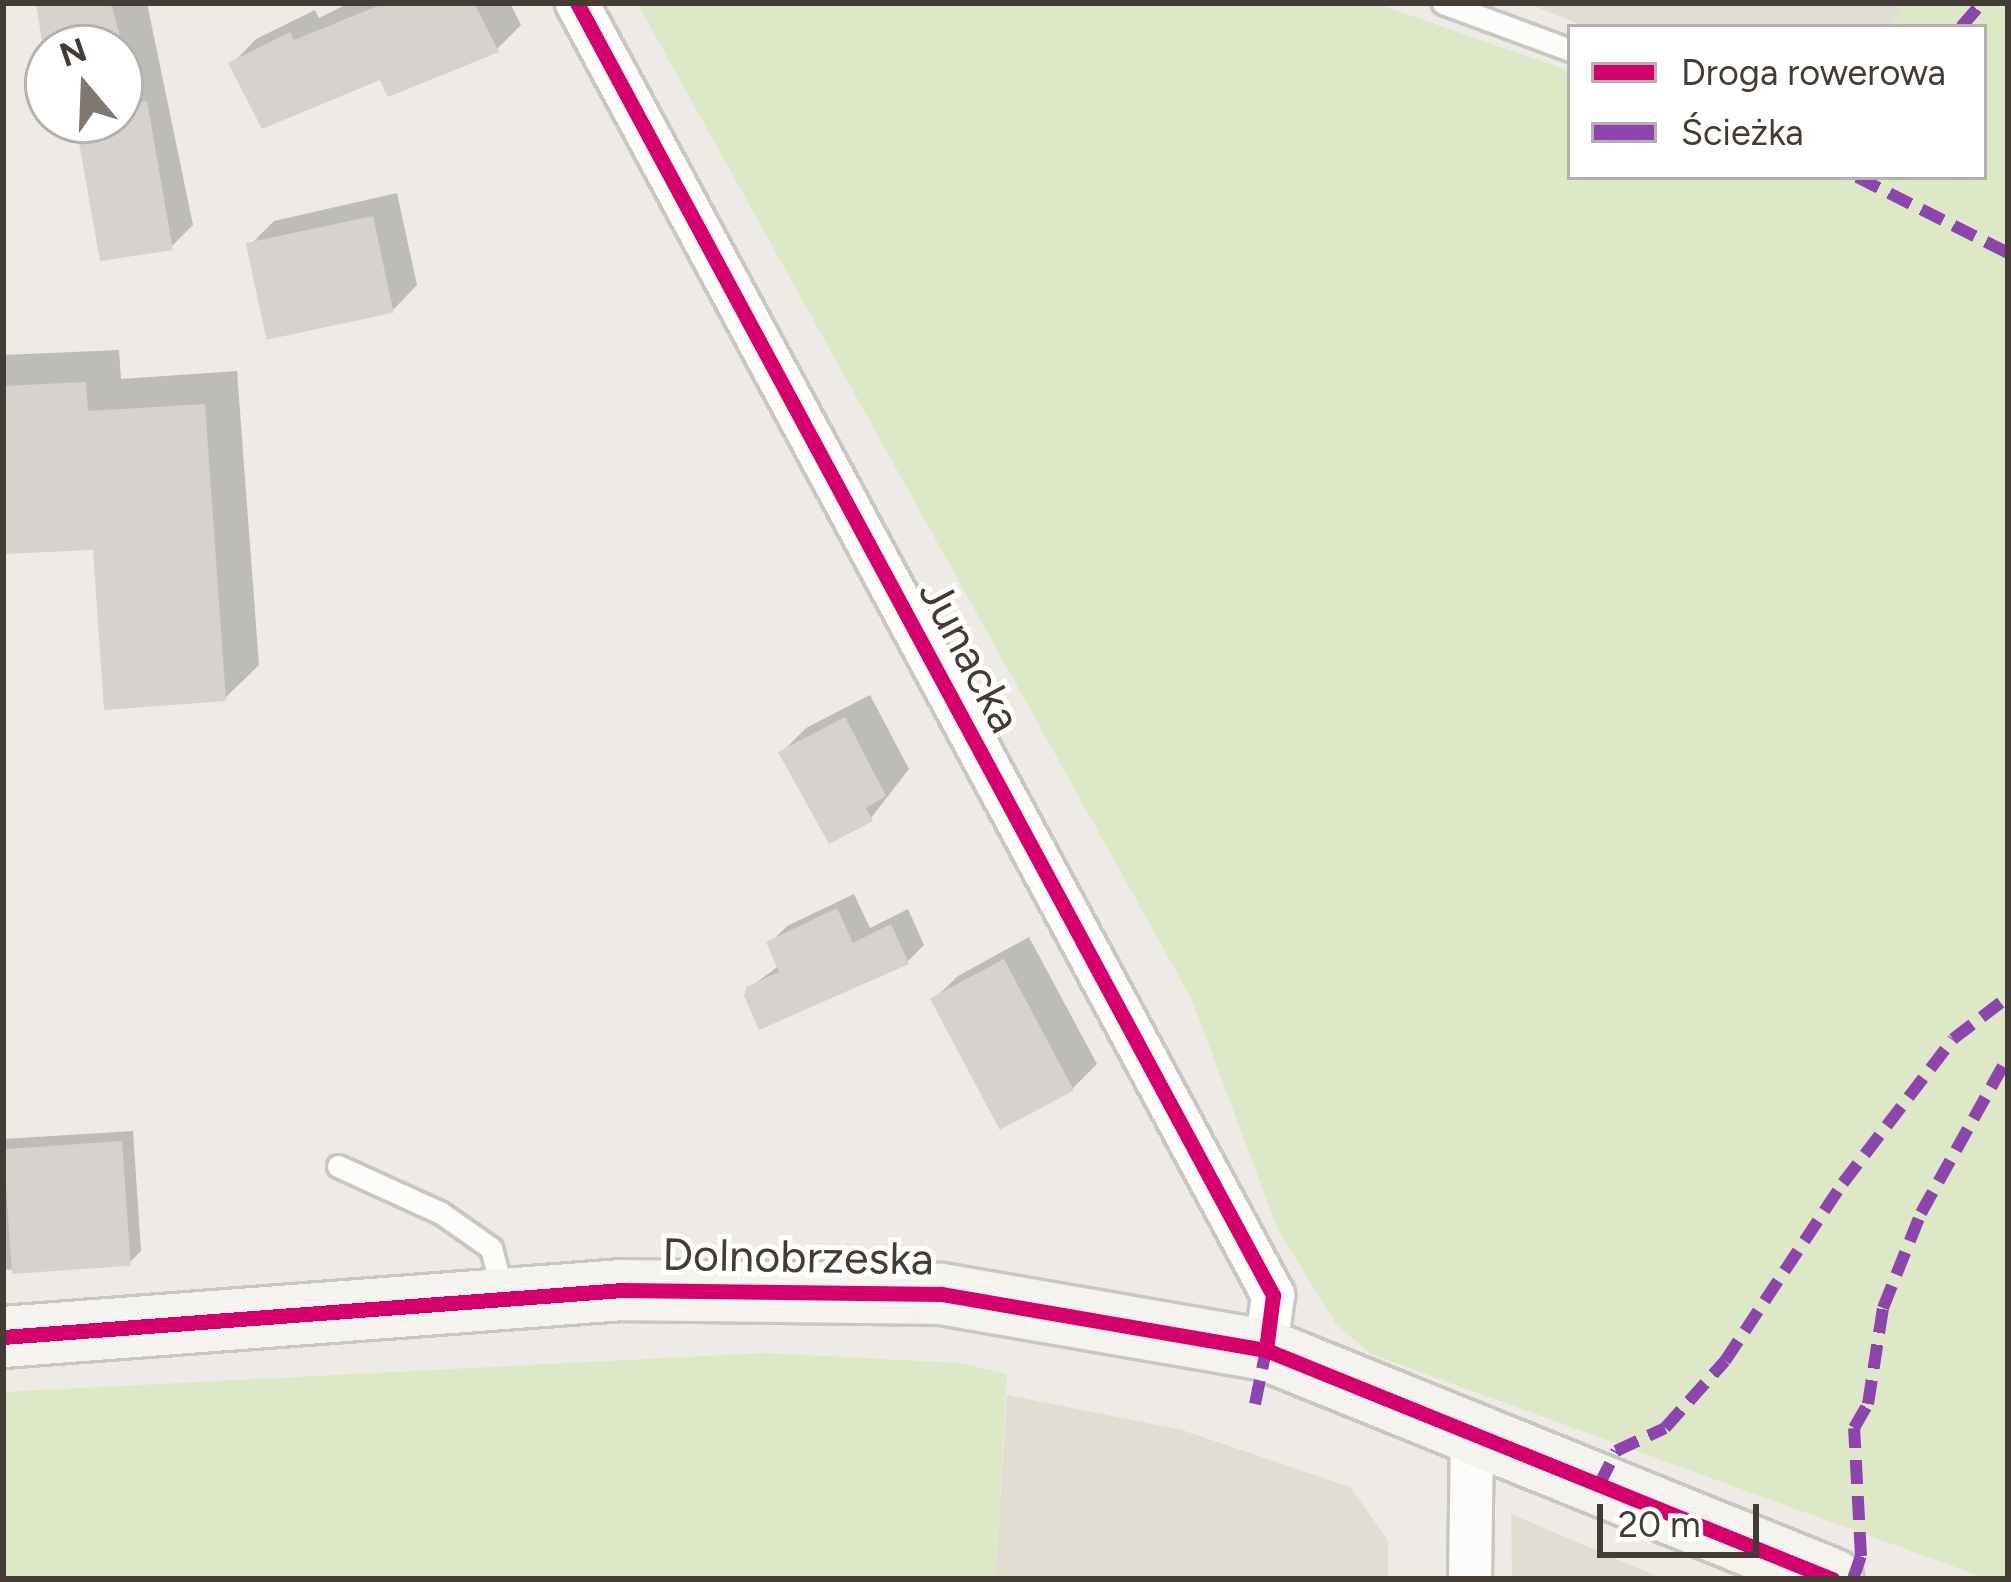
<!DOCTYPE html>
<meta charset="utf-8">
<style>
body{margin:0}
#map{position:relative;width:2011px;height:1582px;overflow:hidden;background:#eeebe6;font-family:Figtree,sans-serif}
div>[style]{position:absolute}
.residential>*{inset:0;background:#e2ddd3}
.green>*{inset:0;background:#dde8c6}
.shadow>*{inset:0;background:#0003}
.building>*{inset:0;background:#d6d2cd;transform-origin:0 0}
.roads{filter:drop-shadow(3px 0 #cac7c2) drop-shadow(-3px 0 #cac7c2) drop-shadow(0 3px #cac7c2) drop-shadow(0 -3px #cac7c2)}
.lane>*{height:21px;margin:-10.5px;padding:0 10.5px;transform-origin:10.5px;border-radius:10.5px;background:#fcfcfb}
.street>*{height:42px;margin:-21px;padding:0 21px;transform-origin:21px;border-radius:21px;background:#fcfcfb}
.secondary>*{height:60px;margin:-30px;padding:0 30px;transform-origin:30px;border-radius:30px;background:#f5f3ed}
.quiet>*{height:12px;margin-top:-6px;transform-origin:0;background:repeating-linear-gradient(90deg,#8e44ad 0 24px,transparent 0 36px)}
.cycleway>*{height:15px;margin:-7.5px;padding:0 7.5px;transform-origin:7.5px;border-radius:7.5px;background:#d6006c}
span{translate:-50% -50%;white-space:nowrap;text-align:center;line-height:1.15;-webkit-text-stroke:10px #fff;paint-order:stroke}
.street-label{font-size:45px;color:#433c34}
.frame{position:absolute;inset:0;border:6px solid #433c34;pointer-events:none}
.legend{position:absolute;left:1567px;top:24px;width:420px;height:156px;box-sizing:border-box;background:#fff;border:3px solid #b4b1ae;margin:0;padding:15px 21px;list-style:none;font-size:36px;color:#433c34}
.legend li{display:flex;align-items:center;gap:24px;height:60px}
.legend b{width:60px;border:3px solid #b4b1ae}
.north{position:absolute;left:24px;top:24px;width:120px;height:120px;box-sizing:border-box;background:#fff;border:3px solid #b4b1ae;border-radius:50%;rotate:341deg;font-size:33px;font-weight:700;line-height:48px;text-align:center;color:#433c34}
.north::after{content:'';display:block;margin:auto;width:42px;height:54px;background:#7f7972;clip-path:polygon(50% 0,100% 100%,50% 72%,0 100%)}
.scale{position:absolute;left:1597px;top:1504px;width:162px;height:54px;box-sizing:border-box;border:6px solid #433c34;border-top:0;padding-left:15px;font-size:36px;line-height:42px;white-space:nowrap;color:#433c34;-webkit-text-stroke:9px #fff;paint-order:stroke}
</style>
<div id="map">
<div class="residential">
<i style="clip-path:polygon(1527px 3px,1905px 3px,1889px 27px,1586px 27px)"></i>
<i style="clip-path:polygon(1007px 1395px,1182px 1430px,1350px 1487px,1388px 1540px,1388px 1579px,995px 1579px)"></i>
<i style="clip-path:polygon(1511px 1514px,1664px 1579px,1512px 1579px)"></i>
</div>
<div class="green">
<i style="clip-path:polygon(637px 3px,1375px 3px,1570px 71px,1570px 177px,1984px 177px,1984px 27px,1889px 27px,1905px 3px,2008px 3px,2007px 1579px,1988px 1579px,1371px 1354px,1336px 1324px,1278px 1230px,1192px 1000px)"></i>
<i style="clip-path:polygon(764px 1353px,961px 1363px,1007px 1374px,995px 1579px,3px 1579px,3px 1392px)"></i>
</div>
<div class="shadow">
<i style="clip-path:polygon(40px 3px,147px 3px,193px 225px,171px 247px,78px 120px,120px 120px,120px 48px,51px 48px)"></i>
<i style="clip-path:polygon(349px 3px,510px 3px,521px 25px,497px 49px,381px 76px,232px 64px,256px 39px,315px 10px,319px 18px)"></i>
<i style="clip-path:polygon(397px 193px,417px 285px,393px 310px,250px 245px,274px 221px)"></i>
<i style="clip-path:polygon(119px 350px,121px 379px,237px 371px,259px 665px,225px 698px,96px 547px,3px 551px,3px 355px)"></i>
<i style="clip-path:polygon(870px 695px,909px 769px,871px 818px,782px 752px,806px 728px)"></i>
<i style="clip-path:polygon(854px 894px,870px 928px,908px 909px,924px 945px,907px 962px,749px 988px,780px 965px,770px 943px,787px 926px)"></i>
<i style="clip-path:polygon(1029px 937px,1097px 1064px,1072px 1089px,933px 1000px,958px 976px)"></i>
<i style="clip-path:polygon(133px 1131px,141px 1251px,129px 1263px,3px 1270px,3px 1139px)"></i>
</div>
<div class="building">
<i style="clip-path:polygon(36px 3px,111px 3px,138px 102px,147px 101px,173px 250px,100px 261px,75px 120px,120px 120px,120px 48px,48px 48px,45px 61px)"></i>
<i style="clip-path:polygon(385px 3px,474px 3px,499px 52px,388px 97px,380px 80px,262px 129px,228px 63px,290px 32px,294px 40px)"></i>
<i style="left:373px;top:216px;width:99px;height:130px;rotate:78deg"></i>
<i style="clip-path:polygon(86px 382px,88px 411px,205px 404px,226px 701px,104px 710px,93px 550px,3px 554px,3px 386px)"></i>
<i style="clip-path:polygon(845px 717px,886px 796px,866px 808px,873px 821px,829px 844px,778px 752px)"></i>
<i style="clip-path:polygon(837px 908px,853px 943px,891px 924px,909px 964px,759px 1030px,744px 996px,746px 987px,779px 972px,766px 942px)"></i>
<i style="left:1004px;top:959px;width:149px;height:84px;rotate:62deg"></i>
<i style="left:122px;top:1141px;width:125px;height:119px;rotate:86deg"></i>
</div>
<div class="roads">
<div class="lane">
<i style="left:1443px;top:3px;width:135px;rotate:20.3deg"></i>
<i style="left:338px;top:1166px;width:113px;rotate:24.5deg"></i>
<i style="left:441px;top:1213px;width:61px;rotate:35deg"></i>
<i style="left:491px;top:1248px;width:51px;rotate:75.1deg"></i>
</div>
<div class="street">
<i style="left:577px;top:3px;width:1468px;rotate:61.69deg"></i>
<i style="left:1273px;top:1295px;width:55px;rotate:97.3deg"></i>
<i style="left:1470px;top:1579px;width:146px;rotate:-89.2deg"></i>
</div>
<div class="secondary">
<i style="left:3px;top:1337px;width:621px;rotate:-4.34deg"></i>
<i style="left:622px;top:1290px;width:319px;rotate:0.7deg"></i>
<i style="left:941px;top:1294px;width:330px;rotate:9.8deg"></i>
<i style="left:1266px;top:1350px;width:611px;rotate:22.03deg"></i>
</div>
</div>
<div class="quiet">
<i style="left:1961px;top:27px;width:32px;rotate:-49deg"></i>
<i style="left:1857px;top:177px;width:169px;rotate:26.7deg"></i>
<i style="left:1255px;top:1404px;width:55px;rotate:-78.5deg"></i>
<i style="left:1599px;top:1485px;width:38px;rotate:-63deg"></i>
<i style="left:1616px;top:1451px;width:54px;rotate:-25.1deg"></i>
<i style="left:1665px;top:1428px;width:90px;rotate:-48.2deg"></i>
<i style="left:1725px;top:1361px;width:214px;rotate:-56.5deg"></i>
<i style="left:1843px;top:1183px;width:181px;rotate:-52.6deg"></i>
<i style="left:1953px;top:1039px;width:69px;rotate:-37.4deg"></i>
<i style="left:1853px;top:1579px;width:24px;rotate:-71deg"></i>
<i style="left:1861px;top:1556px;width:128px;rotate:-93.1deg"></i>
<i style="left:1854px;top:1428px;width:28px;rotate:-60deg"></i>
<i style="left:1868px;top:1404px;width:97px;rotate:-81.1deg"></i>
<i style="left:1883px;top:1308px;width:102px;rotate:-68.2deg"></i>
<i style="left:1921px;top:1213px;width:179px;rotate:-60.9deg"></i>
</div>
<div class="cycleway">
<i style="left:577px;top:3px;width:1468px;rotate:61.69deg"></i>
<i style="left:1273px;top:1295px;width:55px;rotate:97.3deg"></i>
<i style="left:3px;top:1337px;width:621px;rotate:-4.34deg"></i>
<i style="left:622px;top:1290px;width:319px;rotate:0.7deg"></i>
<i style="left:941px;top:1294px;width:330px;rotate:9.8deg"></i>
<i style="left:1266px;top:1350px;width:611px;rotate:22.03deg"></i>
</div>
<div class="street-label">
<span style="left:970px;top:656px;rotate:62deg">Junacka</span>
<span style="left:798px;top:1257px;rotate:1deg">Dolnobrzeska</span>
</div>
<div class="frame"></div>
<ul class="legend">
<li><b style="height:15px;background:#d6006c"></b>Droga rowerowa</li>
<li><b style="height:15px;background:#8e44ad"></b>Ścieżka</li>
</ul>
<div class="north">N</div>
<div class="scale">20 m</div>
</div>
